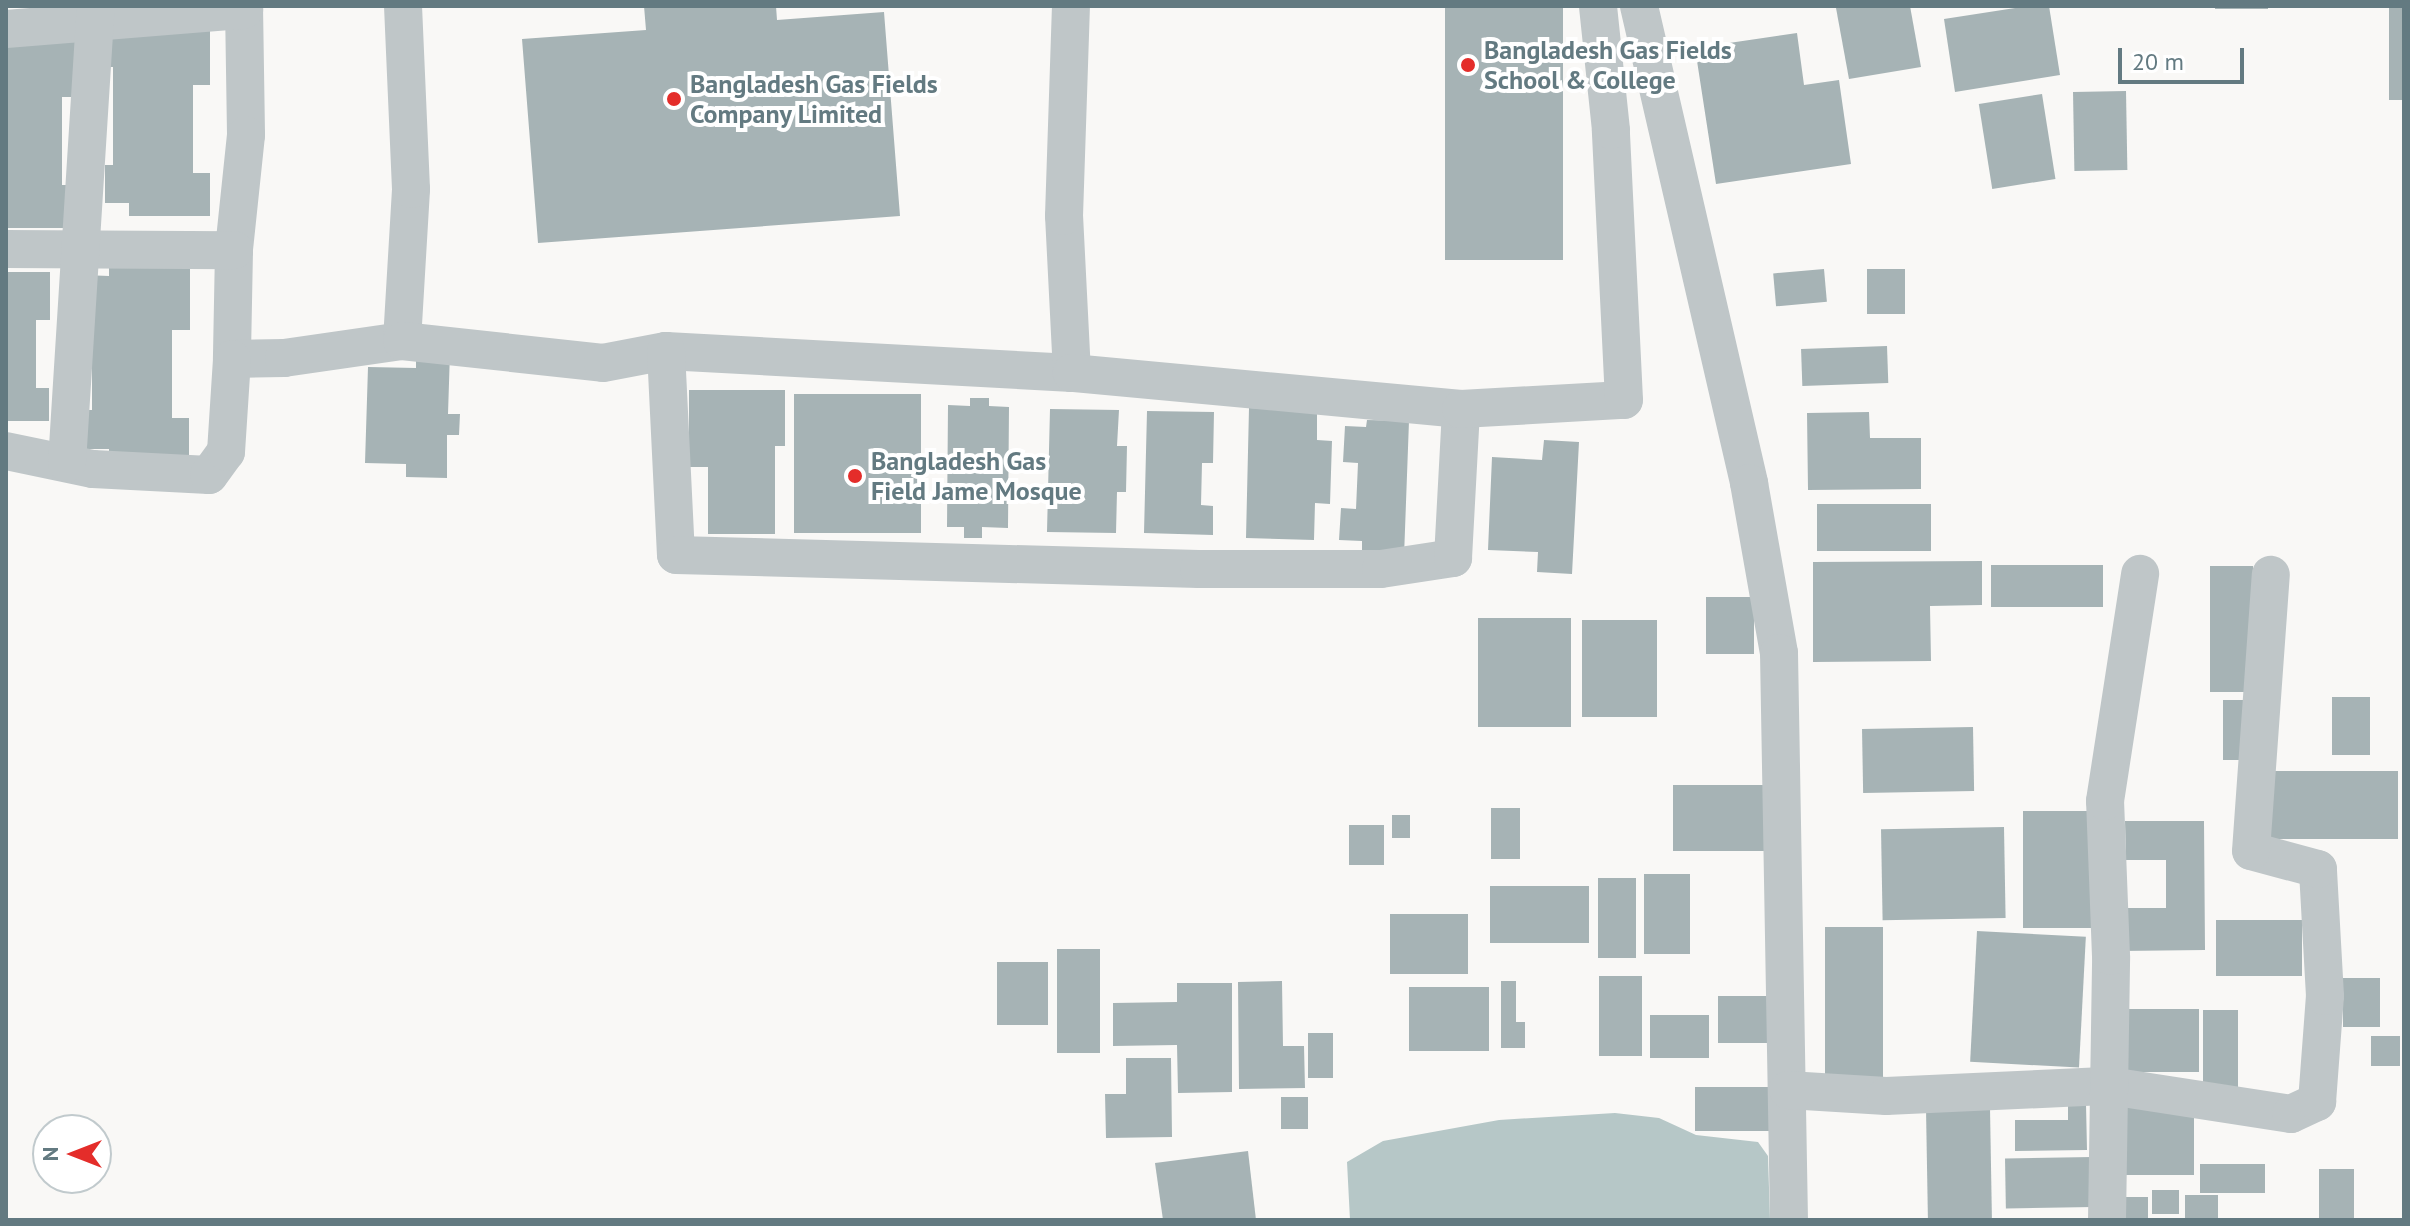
<!DOCTYPE html>
<style>
body{margin:0}
#map{position:relative;width:2410px;height:1226px;overflow:hidden;background:#f9f8f6;font-family:"PT Sans",sans-serif}
div>[style]{position:absolute}
.water>*{inset:0;background:#b6c7c7}
.building>*{inset:0;background:#a6b3b5;transform-origin:0 0}
.street>*{height:38px;margin:-19px;padding:0 19px;transform-origin:19px;border-radius:19px;background:#bfc6c8}
.dots>*{width:22px;height:22px;translate:-50% -50%;box-sizing:border-box;border:4px solid #fff;border-radius:50%}
span{translate:-50% -50%;white-space:nowrap;text-align:center;line-height:1.15;-webkit-text-stroke:8px #fff;paint-order:stroke}
.poi-label{font-size:26px;color:#637a81;font-weight:700}
.left{translate:0 -50%;text-align:left}
.frame{position:absolute;inset:0;border:8px solid #637a81;pointer-events:none}
.north{position:absolute;left:32px;top:1114px;width:80px;height:80px;box-sizing:border-box;background:#fff;border:2px solid #c1cacd;border-radius:50%;rotate:270deg;font-size:22px;font-weight:700;line-height:32px;text-align:center;color:#637a81}
.north::after{content:'';display:block;margin:auto;width:28px;height:36px;background:#e42d2a;clip-path:polygon(50% 0,100% 100%,50% 72%,0 100%)}
.scale{position:absolute;left:2118px;top:48px;width:126px;height:36px;box-sizing:border-box;border:4px solid #637a81;border-top:0;padding-left:10px;font-size:24px;line-height:28px;white-space:nowrap;color:#637a81;-webkit-text-stroke:6px #fff;paint-order:stroke}
</style>
<div id="map">
<div class="water">
<div style="clip-path:polygon(1615px 1113px,1659px 1118px,1696px 1135px,1758px 1142px,1768px 1156px,1770px 1220px,1350px 1220px,1347px 1162px,1383px 1141px,1499px 1120px)"></div>
</div>
<div class="building">
<div style="clip-path:polygon(644px 6px,776px 6px,777px 20px,884px 12px,900px 216px,538px 243px,522px 39px,646px 30px)"></div>
<div style="left:1445px;top:6px;width:118px;height:254px"></div>
<div style="clip-path:polygon(1910px 6px,1921px 67px,1849px 79px,1836px 8px)"></div>
<div style="clip-path:polygon(2028px 6px,2049px 6px,2060px 75px,1955px 92px,1944px 19px)"></div>
<div style="left:2215px;top:6px;width:53px;height:3px"></div>
<div style="left:2389px;top:6px;width:15px;height:94px"></div>
<div style="clip-path:polygon(210px 22px,210px 85px,193px 85px,193px 173px,210px 173px,210px 216px,129px 216px,129px 203px,105px 203px,105px 165px,113px 165px,113px 67px,105px 67px,105px 30px)"></div>
<div style="clip-path:polygon(1797px 33px,1804px 85px,1839px 80px,1851px 164px,1716px 184px,1695px 48px)"></div>
<div style="clip-path:polygon(6px 34px,79px 34px,79px 97px,62px 97px,62px 185px,79px 185px,79px 228px,6px 228px)"></div>
<div style="left:2126px;top:91px;width:79px;height:53px;rotate:89deg"></div>
<div style="left:2042px;top:94px;width:86px;height:64px;rotate:81deg"></div>
<div style="clip-path:polygon(109px 267px,190px 267px,190px 330px,172px 330px,172px 418px,189px 418px,189px 461px,109px 461px,109px 449px,83px 449px,83px 410px,92px 410px,92px 312px,84px 275px,109px 276px)"></div>
<div style="left:1824px;top:269px;width:33px;height:51px;rotate:85deg"></div>
<div style="left:1867px;top:269px;width:38px;height:45px"></div>
<div style="clip-path:polygon(6px 272px,50px 272px,50px 320px,36px 320px,36px 388px,49px 388px,49px 421px,6px 421px)"></div>
<div style="left:1887px;top:346px;width:37px;height:86px;rotate:88deg"></div>
<div style="clip-path:polygon(416px 350px,450px 352px,448px 414px,460px 414px,459px 435px,447px 435px,447px 478px,406px 477px,406px 464px,365px 463px,368px 367px,416px 368px)"></div>
<div style="clip-path:polygon(689px 390px,785px 390px,785px 446px,775px 446px,775px 534px,708px 534px,708px 467px,689px 467px)"></div>
<div style="left:794px;top:394px;width:127px;height:139px"></div>
<div style="clip-path:polygon(970px 398px,989px 398px,989px 406px,1009px 407px,1008px 528px,982px 527px,982px 538px,964px 538px,964px 527px,947px 527px,948px 405px,970px 406px)"></div>
<div style="clip-path:polygon(1249px 408px,1317px 410px,1317px 440px,1332px 441px,1330px 504px,1315px 503px,1314px 540px,1246px 538px)"></div>
<div style="clip-path:polygon(1050px 409px,1119px 410px,1117px 446px,1127px 446px,1126px 492px,1117px 492px,1116px 533px,1047px 532px)"></div>
<div style="clip-path:polygon(1147px 411px,1214px 412px,1213px 463px,1202px 463px,1201px 505px,1213px 506px,1213px 535px,1144px 533px)"></div>
<div style="clip-path:polygon(1869px 412px,1870px 438px,1921px 438px,1921px 489px,1808px 490px,1807px 413px)"></div>
<div style="clip-path:polygon(1367px 420px,1409px 421px,1404px 557px,1362px 556px,1362px 541px,1339px 540px,1341px 508px,1356px 509px,1358px 463px,1343px 462px,1345px 426px,1366px 427px)"></div>
<div style="clip-path:polygon(1544px 440px,1579px 442px,1572px 574px,1537px 572px,1538px 552px,1488px 550px,1492px 457px,1542px 460px)"></div>
<div style="left:1931px;top:504px;width:47px;height:114px;rotate:90deg"></div>
<div style="clip-path:polygon(1982px 561px,1982px 605px,1930px 606px,1931px 661px,1813px 662px,1813px 562px)"></div>
<div style="left:2103px;top:565px;width:42px;height:112px;rotate:90deg"></div>
<div style="left:2210px;top:566px;width:43px;height:126px"></div>
<div style="left:1706px;top:597px;width:48px;height:57px"></div>
<div style="left:1478px;top:618px;width:93px;height:109px"></div>
<div style="left:1582px;top:620px;width:75px;height:97px"></div>
<div style="left:2370px;top:697px;width:58px;height:38px;rotate:90deg"></div>
<div style="left:2223px;top:700px;width:31px;height:60px"></div>
<div style="left:1973px;top:727px;width:64px;height:111px;rotate:89deg"></div>
<div style="left:2398px;top:771px;width:68px;height:137px;rotate:90deg"></div>
<div style="left:1673px;top:785px;width:100px;height:66px"></div>
<div style="left:1491px;top:808px;width:29px;height:51px"></div>
<div style="left:2092px;top:811px;width:117px;height:69px;rotate:90deg"></div>
<div style="left:1392px;top:815px;width:18px;height:23px"></div>
<div style="clip-path:polygon(2125px 821px,2204px 821px,2205px 950px,2120px 951px,2120px 908px,2166px 908px,2166px 860px,2126px 860px)"></div>
<div style="left:1349px;top:825px;width:35px;height:40px"></div>
<div style="left:2004px;top:827px;width:91px;height:123px;rotate:89deg"></div>
<div style="left:1644px;top:874px;width:46px;height:80px"></div>
<div style="left:1598px;top:878px;width:38px;height:80px"></div>
<div style="left:1589px;top:886px;width:57px;height:99px;rotate:90deg"></div>
<div style="left:1390px;top:914px;width:78px;height:60px"></div>
<div style="left:2302px;top:920px;width:56px;height:86px;rotate:90deg"></div>
<div style="left:1825px;top:927px;width:58px;height:154px"></div>
<div style="left:1977px;top:931px;width:109px;height:131px;rotate:3deg"></div>
<div style="left:1100px;top:949px;width:104px;height:43px;rotate:90deg"></div>
<div style="left:997px;top:962px;width:51px;height:63px"></div>
<div style="left:1599px;top:976px;width:43px;height:80px"></div>
<div style="left:2343px;top:978px;width:37px;height:49px"></div>
<div style="clip-path:polygon(1282px 981px,1283px 1046px,1304px 1046px,1305px 1088px,1239px 1089px,1238px 982px)"></div>
<div style="clip-path:polygon(1501px 981px,1516px 981px,1516px 1022px,1525px 1022px,1525px 1048px,1501px 1048px)"></div>
<div style="clip-path:polygon(1177px 983px,1232px 983px,1232px 1092px,1178px 1093px,1177px 1045px,1113px 1046px,1113px 1003px,1177px 1002px)"></div>
<div style="left:1409px;top:987px;width:80px;height:64px"></div>
<div style="left:1718px;top:996px;width:64px;height:47px"></div>
<div style="left:2122px;top:1009px;width:77px;height:63px"></div>
<div style="left:2203px;top:1010px;width:35px;height:77px"></div>
<div style="left:1709px;top:1015px;width:43px;height:59px;rotate:90deg"></div>
<div style="left:1308px;top:1033px;width:25px;height:45px"></div>
<div style="left:2371px;top:1036px;width:29px;height:30px"></div>
<div style="clip-path:polygon(1126px 1058px,1171px 1058px,1172px 1137px,1106px 1138px,1105px 1094px,1126px 1094px)"></div>
<div style="left:1695px;top:1087px;width:79px;height:44px"></div>
<div style="left:1281px;top:1097px;width:27px;height:32px"></div>
<div style="clip-path:polygon(2068px 1104px,2086px 1104px,2087px 1150px,2015px 1151px,2015px 1120px,2068px 1120px)"></div>
<div style="left:2115px;top:1105px;width:79px;height:70px"></div>
<div style="left:1990px;top:1108px;width:110px;height:64px;rotate:89deg"></div>
<div style="clip-path:polygon(1248px 1151px,1256px 1220px,1163px 1220px,1155px 1163px)"></div>
<div style="left:2092px;top:1157px;width:50px;height:87px;rotate:89deg"></div>
<div style="left:2200px;top:1164px;width:65px;height:29px"></div>
<div style="left:2319px;top:1169px;width:35px;height:51px"></div>
<div style="left:2152px;top:1190px;width:27px;height:24px"></div>
<div style="left:2185px;top:1195px;width:33px;height:25px"></div>
<div style="left:2148px;top:1197px;width:23px;height:29px;rotate:90deg"></div>
</div>
<div class="street">
<div style="left:244px;top:6px;width:129px;rotate:89.1deg"></div>
<div style="left:246px;top:135px;width:116px;rotate:96deg"></div>
<div style="left:234px;top:250px;width:109px;rotate:91.1deg"></div>
<div style="left:232px;top:359px;width:52px;rotate:-1.1deg"></div>
<div style="left:284px;top:358px;width:119px;rotate:-8.2deg"></div>
<div style="left:402px;top:341px;width:152px;rotate:-86.6deg"></div>
<div style="left:411px;top:189px;width:183px;rotate:-92.5deg"></div>
<div style="left:1639px;top:6px;width:490px;rotate:77deg"></div>
<div style="left:1749px;top:483px;width:173px;rotate:80deg"></div>
<div style="left:1779px;top:653px;width:567px;rotate:88.99deg"></div>
<div style="left:6px;top:29px;width:239px;rotate:-4.6deg"></div>
<div style="left:6px;top:249px;width:228px;rotate:0.3deg"></div>
<div style="left:402px;top:341px;width:202px;rotate:6.2deg"></div>
<div style="left:603px;top:363px;width:64px;rotate:-10.8deg"></div>
<div style="left:666px;top:351px;width:407px;rotate:3.1deg"></div>
<div style="left:1072px;top:373px;width:157px;rotate:-92.9deg"></div>
<div style="left:1064px;top:216px;width:210px;rotate:-88.1deg"></div>
<div style="left:666px;top:351px;width:204px;rotate:87.2deg"></div>
<div style="left:676px;top:555px;width:523px;rotate:1.53deg"></div>
<div style="left:1199px;top:569px;width:182px"></div>
<div style="left:1381px;top:569px;width:73px;rotate:-8.7deg"></div>
<div style="left:1453px;top:558px;width:149px;rotate:-86.9deg"></div>
<div style="left:1461px;top:409px;width:391px;rotate:-174.7deg"></div>
<div style="left:1461px;top:409px;width:163px;rotate:-3.2deg"></div>
<div style="left:1624px;top:400px;width:270px;rotate:-92.8deg"></div>
<div style="left:1611px;top:130px;width:125px;rotate:-96deg"></div>
<div style="left:6px;top:451px;width:89px;rotate:11.7deg"></div>
<div style="left:93px;top:469px;width:116px;rotate:3deg"></div>
<div style="left:209px;top:475px;width:29px;rotate:-54deg"></div>
<div style="left:226px;top:452px;width:93px;rotate:-86.3deg"></div>
<div style="left:67px;top:463px;width:458px;rotate:-86.4deg"></div>
<div style="left:1788px;top:1090px;width:98px;rotate:3.5deg"></div>
<div style="left:1886px;top:1096px;width:224px;rotate:-2.6deg"></div>
<div style="left:2110px;top:1086px;width:183px;rotate:8.8deg"></div>
<div style="left:2291px;top:1114px;width:29px;rotate:-25deg"></div>
<div style="left:2317px;top:1102px;width:106px;rotate:-85.7deg"></div>
<div style="left:2325px;top:996px;width:127px;rotate:-93.2deg"></div>
<div style="left:2318px;top:869px;width:69px;rotate:-165deg"></div>
<div style="left:2251px;top:851px;width:277px;rotate:-85.9deg"></div>
<div style="left:2107px;top:1220px;width:264px;rotate:-89.1deg"></div>
<div style="left:2111px;top:956px;width:155px;rotate:-92.2deg"></div>
<div style="left:2105px;top:801px;width:230px;rotate:-81.2deg"></div>
</div>
<div class="dots">
<div style="left:1468px;top:65px;background:#e42d2a"></div>
<div style="left:674px;top:99px;background:#e42d2a"></div>
<div style="left:855px;top:476px;background:#e42d2a"></div>
</div>
<div class="poi-label">
<span class="left" style="left:1484px;top:65px">Bangladesh Gas Fields<br>School &amp; College</span>
<span class="left" style="left:690px;top:99px">Bangladesh Gas Fields<br>Company Limited</span>
<span class="left" style="left:871px;top:476px">Bangladesh Gas<br>Field Jame Mosque</span>
</div>
<div class="frame"></div>
<div class="north">N</div>
<div class="scale">20 m</div>
</div>
